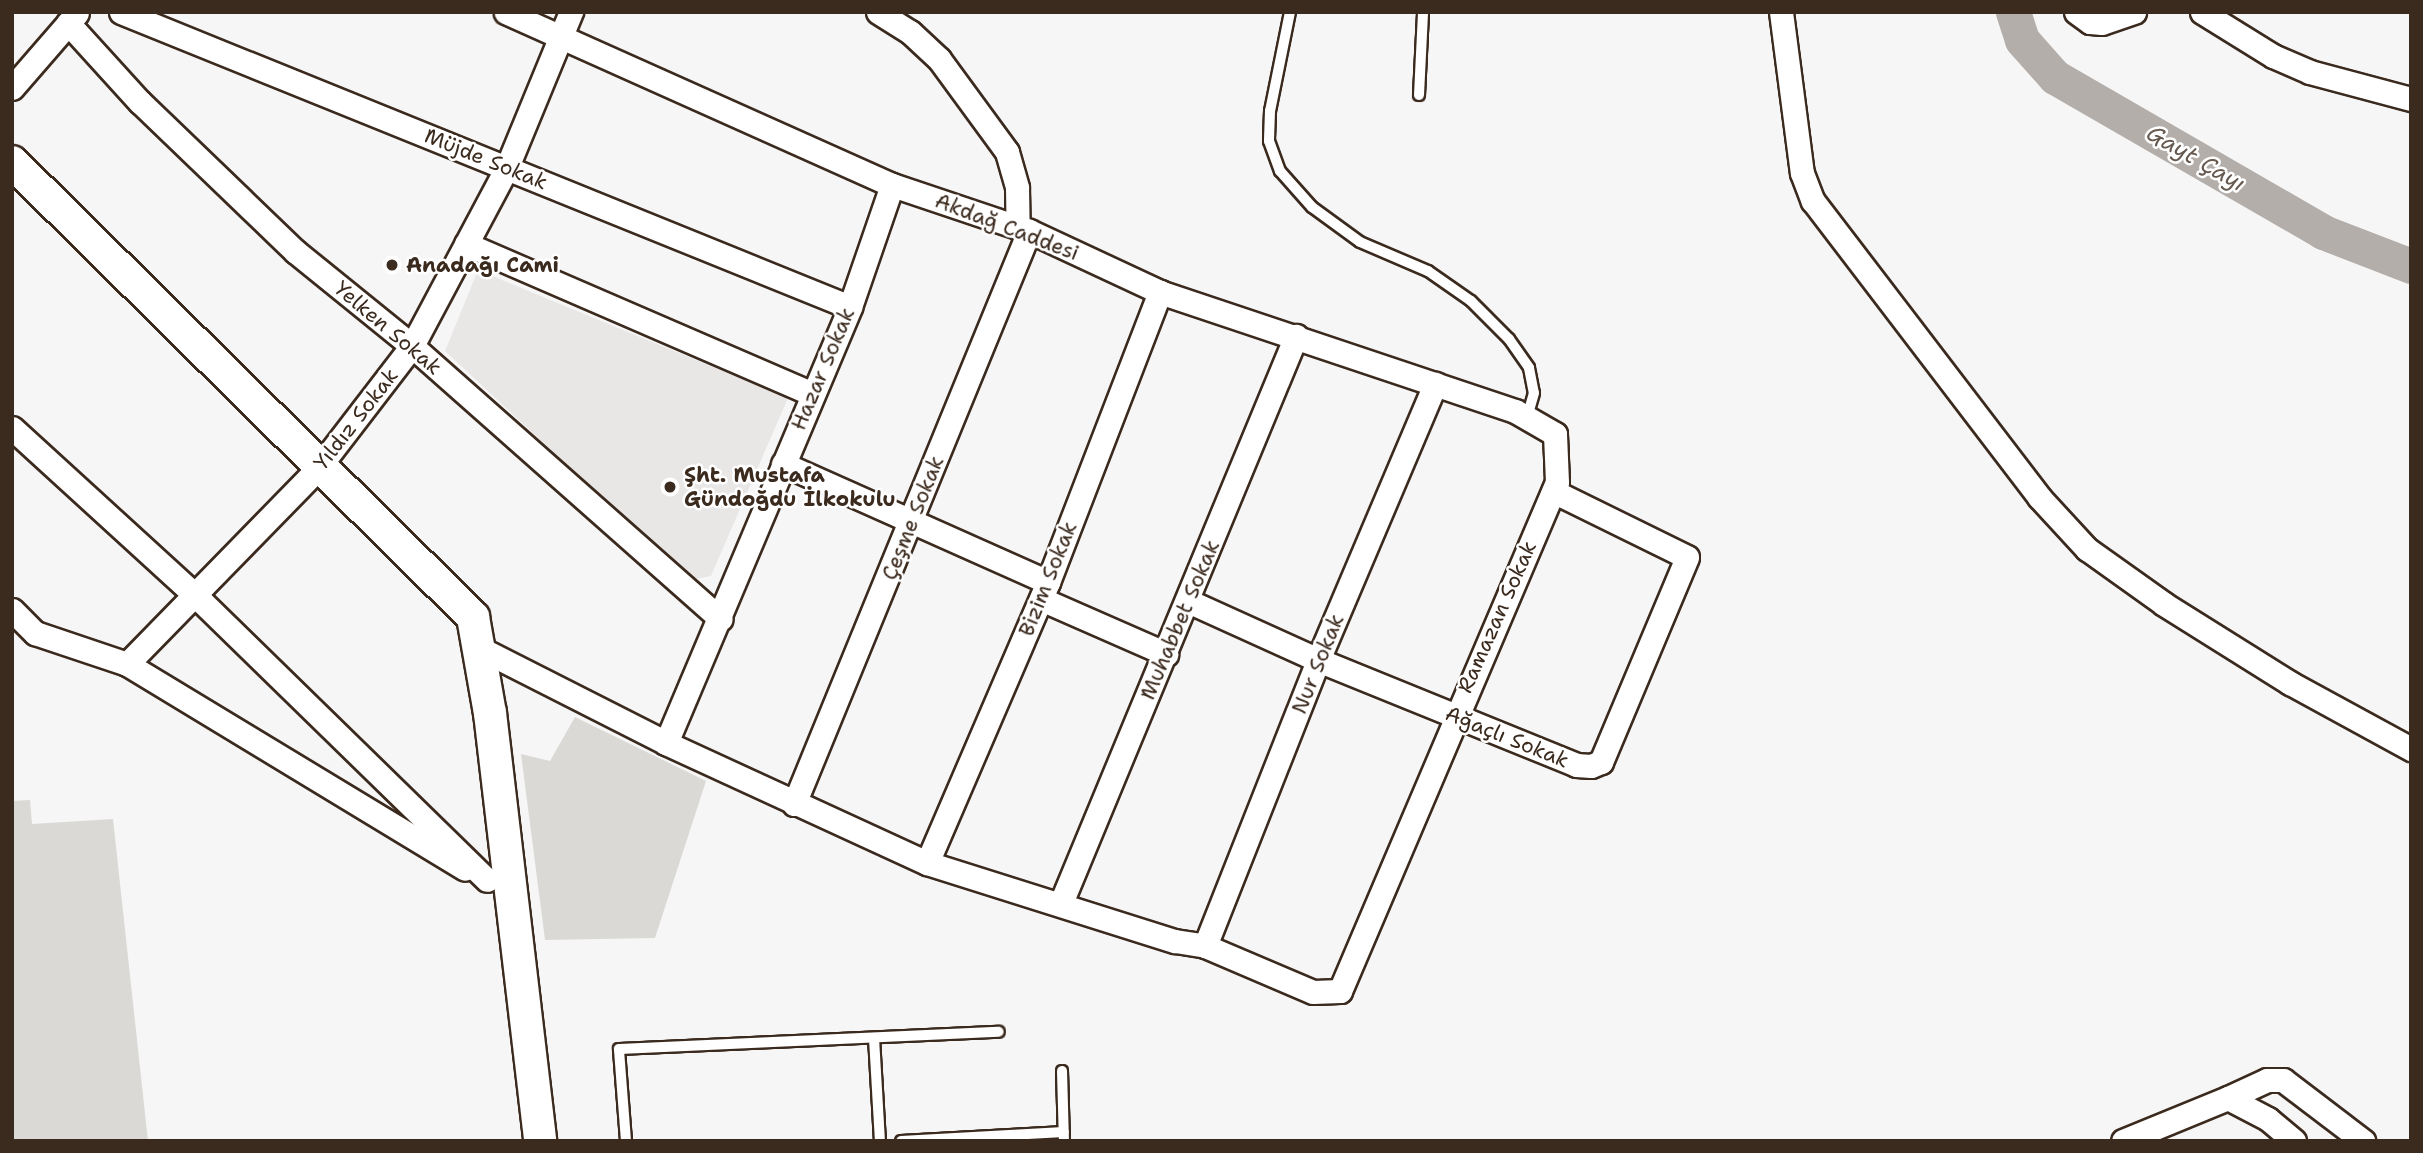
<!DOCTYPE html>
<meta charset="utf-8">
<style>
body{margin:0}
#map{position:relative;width:2423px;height:1153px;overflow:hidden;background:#f7f6f6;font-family:"Shantell Sans",sans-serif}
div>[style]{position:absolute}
.built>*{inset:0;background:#e9e7e6}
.green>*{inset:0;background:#dbd9d6}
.river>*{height:35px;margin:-17.5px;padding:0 17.5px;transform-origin:17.5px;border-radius:17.5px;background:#b4aeaa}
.roads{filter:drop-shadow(2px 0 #3b2a1e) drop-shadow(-2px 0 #3b2a1e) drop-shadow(0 2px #3b2a1e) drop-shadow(0 -2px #3b2a1e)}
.lane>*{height:10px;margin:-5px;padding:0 5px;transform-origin:5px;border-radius:5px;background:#fff}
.street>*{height:23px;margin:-11.5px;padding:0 11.5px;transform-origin:11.5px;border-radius:11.5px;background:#fff}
.secondary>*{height:32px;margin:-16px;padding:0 16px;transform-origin:16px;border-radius:16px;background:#fff}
.dots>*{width:19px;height:19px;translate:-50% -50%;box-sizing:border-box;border:4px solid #fff;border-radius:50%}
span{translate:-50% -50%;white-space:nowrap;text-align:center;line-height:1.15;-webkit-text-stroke:5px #fff;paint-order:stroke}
.street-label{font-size:21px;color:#3b2a1e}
.poi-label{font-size:21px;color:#3b2a1e;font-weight:700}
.left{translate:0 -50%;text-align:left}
.water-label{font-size:23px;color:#65584f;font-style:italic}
.frame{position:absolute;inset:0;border:14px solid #3b2a1e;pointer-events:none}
</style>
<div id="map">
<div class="built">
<div style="clip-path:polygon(478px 270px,788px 398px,711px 576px,690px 580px,445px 351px)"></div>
</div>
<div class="green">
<div style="clip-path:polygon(575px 717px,706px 781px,655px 938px,545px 940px,521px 754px,550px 761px)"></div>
<div style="clip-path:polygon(30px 800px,32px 824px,113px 819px,148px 1141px,12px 1141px,12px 801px)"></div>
</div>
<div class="river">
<div style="left:2013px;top:12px;width:29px;rotate:72deg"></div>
<div style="left:2022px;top:40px;width:50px;rotate:48.3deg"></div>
<div style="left:2055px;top:77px;width:310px;rotate:30deg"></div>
<div style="left:2323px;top:232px;width:94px;rotate:21.1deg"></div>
</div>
<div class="roads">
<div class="lane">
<div style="left:1290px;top:12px;width:101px;rotate:101.4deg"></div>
<div style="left:1270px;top:111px;width:30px;rotate:92deg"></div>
<div style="left:1269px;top:141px;width:32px;rotate:70deg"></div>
<div style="left:1280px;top:171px;width:48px;rotate:48.4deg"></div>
<div style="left:1312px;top:207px;width:59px;rotate:36.1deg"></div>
<div style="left:1360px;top:242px;width:74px;rotate:23.1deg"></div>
<div style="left:1428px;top:271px;width:52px;rotate:34.9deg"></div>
<div style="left:1471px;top:301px;width:54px;rotate:45deg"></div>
<div style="left:1509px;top:339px;width:35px;rotate:55deg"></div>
<div style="left:1529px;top:368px;width:25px;rotate:79deg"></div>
<div style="left:1534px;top:393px;width:26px;rotate:106deg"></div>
<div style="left:1419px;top:95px;width:83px;rotate:-87.2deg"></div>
<div style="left:874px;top:1038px;width:103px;rotate:86.7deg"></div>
<div style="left:1062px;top:1071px;width:70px;rotate:88.4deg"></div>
<div style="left:626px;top:1141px;width:92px;rotate:-94.4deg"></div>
<div style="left:619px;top:1049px;width:380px;rotate:-2.6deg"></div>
<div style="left:901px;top:1141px;width:163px;rotate:-3.2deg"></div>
</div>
<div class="street">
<div style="left:121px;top:12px;width:786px;rotate:22.03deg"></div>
<div style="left:878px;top:12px;width:38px;rotate:32deg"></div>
<div style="left:910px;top:32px;width:40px;rotate:43deg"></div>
<div style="left:939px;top:59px;width:115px;rotate:53.8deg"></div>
<div style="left:1007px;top:152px;width:37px;rotate:74deg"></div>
<div style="left:1017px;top:188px;width:39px;rotate:89deg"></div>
<div style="left:1781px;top:12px;width:162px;rotate:82.6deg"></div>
<div style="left:1802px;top:173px;width:30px;rotate:69deg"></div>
<div style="left:1813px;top:201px;width:372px;rotate:52.6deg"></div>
<div style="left:2039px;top:497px;width:71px;rotate:47.3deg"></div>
<div style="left:2087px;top:549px;width:95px;rotate:35.5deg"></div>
<div style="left:2164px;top:604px;width:149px;rotate:32.1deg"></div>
<div style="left:2290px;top:683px;width:138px;rotate:28.6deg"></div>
<div style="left:2076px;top:12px;width:17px;rotate:36deg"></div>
<div style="left:2090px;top:22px;width:12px;rotate:5deg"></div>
<div style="left:2102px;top:23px;width:34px;rotate:-19deg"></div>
<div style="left:2202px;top:12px;width:84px;rotate:31.8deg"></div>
<div style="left:2273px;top:56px;width:40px;rotate:23.4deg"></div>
<div style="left:2310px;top:72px;width:105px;rotate:15deg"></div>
<div style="left:68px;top:23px;width:107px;rotate:47.7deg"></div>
<div style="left:140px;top:102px;width:216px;rotate:43.9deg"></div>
<div style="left:296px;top:252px;width:149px;rotate:39deg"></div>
<div style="left:412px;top:346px;width:412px;rotate:41.5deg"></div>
<div style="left:12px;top:88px;width:99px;rotate:-49.1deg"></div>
<div style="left:466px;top:244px;width:378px;rotate:23.4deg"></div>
<div style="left:12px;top:428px;width:251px;rotate:42.4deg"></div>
<div style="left:197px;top:597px;width:405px;rotate:44.3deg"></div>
<div style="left:783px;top:464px;width:290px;rotate:24deg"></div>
<div style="left:1041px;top:599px;width:137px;rotate:23.7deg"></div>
<div style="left:1188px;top:601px;width:143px;rotate:24.4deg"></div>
<div style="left:1318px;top:660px;width:279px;rotate:22.1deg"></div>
<div style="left:1576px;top:765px;width:15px;rotate:4deg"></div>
<div style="left:1591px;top:766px;width:11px;rotate:-22deg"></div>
<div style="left:1601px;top:762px;width:222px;rotate:-67.2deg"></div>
<div style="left:1687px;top:557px;width:149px;rotate:-153.8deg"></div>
<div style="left:12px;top:610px;width:33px;rotate:45deg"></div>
<div style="left:35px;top:633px;width:97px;rotate:18.6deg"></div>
<div style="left:127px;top:664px;width:395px;rotate:31.2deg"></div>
<div style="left:481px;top:649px;width:208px;rotate:26.9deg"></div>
<div style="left:666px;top:743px;width:287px;rotate:24.7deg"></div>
<div style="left:927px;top:863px;width:260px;rotate:17.5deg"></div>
<div style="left:1175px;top:941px;width:30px;rotate:9deg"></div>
<div style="left:1205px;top:946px;width:117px;rotate:23.1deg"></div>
<div style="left:1313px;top:992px;width:27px;rotate:-2deg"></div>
<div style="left:1340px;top:991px;width:553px;rotate:-66.91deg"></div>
<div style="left:1557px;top:482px;width:48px;rotate:-92.4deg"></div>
<div style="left:1555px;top:434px;width:46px;rotate:-150.1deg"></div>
<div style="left:1515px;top:411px;width:374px;rotate:-161.5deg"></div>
<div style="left:1160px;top:292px;width:145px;rotate:-155deg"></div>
<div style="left:1029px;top:231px;width:145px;rotate:-161.4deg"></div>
<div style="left:892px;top:185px;width:423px;rotate:-155.9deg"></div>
<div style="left:127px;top:664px;width:275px;rotate:-45.7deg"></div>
<div style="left:319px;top:467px;width:153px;rotate:-52.5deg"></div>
<div style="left:412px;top:346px;width:203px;rotate:-62deg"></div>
<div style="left:507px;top:167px;width:168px;rotate:-67.6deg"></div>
<div style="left:666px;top:743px;width:473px;rotate:-67.1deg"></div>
<div style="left:850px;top:307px;width:129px;rotate:-71deg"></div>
<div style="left:794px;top:804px;width:619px;rotate:-67.7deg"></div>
<div style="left:927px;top:863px;width:306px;rotate:-66.7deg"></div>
<div style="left:1048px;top:582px;width:311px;rotate:-68.9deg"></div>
<div style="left:1061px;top:903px;width:614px;rotate:-67.49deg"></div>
<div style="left:1205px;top:946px;width:308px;rotate:-68.4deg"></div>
<div style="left:1318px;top:660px;width:300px;rotate:-67deg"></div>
<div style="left:2228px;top:1098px;width:43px;rotate:-24.8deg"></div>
<div style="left:2267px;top:1080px;width:16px"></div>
<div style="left:2283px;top:1080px;width:101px;rotate:37.3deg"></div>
<div style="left:2123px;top:1141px;width:113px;rotate:-22.3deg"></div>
<div style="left:2228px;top:1098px;width:45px;rotate:27.7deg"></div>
<div style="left:2268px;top:1119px;width:34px;rotate:40deg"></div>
</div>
<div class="secondary">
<div style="left:12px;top:162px;width:648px;rotate:44.62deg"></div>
<div style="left:473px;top:617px;width:97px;rotate:80deg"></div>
<div style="left:490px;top:713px;width:431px;rotate:83.3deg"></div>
</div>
</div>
<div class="dots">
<div style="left:392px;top:265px;background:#3b2a1e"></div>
<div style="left:670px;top:487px;background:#3b2a1e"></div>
</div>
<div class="street-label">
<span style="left:486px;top:159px;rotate:22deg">Müjde Sokak</span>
<span style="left:1007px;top:227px;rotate:21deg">Akdağ Caddesi</span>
<span style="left:388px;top:328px;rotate:40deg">Yelken Sokak</span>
<span style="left:823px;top:369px;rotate:-67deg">Hazar Sokak</span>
<span style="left:356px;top:419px;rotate:-52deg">Yıldız Sokak</span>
<span style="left:913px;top:518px;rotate:-68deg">Çeşme Sokak</span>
<span style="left:1048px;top:579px;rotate:-68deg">Bizim Sokak</span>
<span style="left:1497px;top:617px;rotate:-66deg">Ramazan Sokak</span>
<span style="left:1180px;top:620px;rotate:-67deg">Muhabbet Sokak</span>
<span style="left:1318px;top:664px;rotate:-68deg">Nur Sokak</span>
<span style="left:1507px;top:737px;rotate:22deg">Ağaçlı Sokak</span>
</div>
<div class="poi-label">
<span class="left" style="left:406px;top:265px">Anadağı Cami</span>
<span class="left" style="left:684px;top:487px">Şht. Mustafa<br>Gündoğdu İlkokulu</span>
</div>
<div class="water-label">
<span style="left:2196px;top:158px;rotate:30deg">Gayt Çayı</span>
</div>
<div class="frame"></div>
</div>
